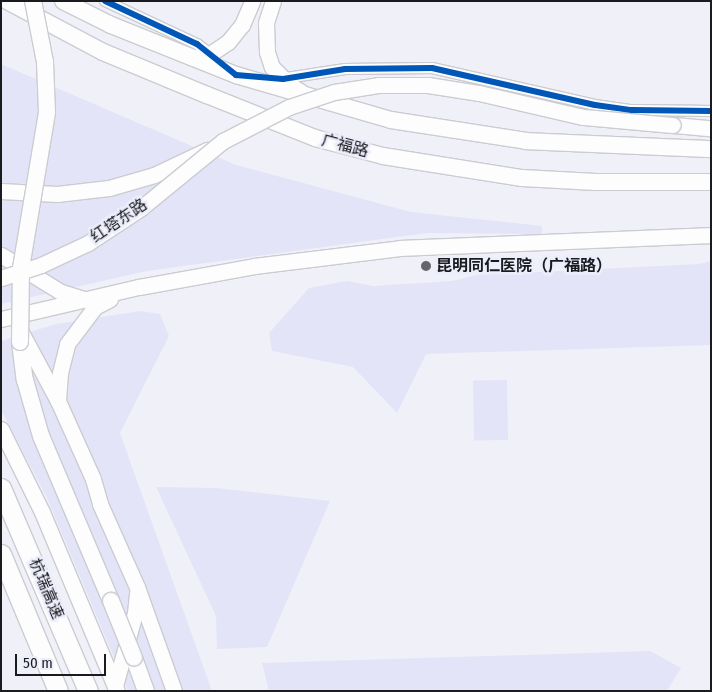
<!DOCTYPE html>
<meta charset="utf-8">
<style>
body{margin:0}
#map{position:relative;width:712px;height:692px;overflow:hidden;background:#f0f1f8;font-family:"Fira Sans Condensed","Noto Sans SC",sans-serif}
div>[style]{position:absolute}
.green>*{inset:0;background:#e3e4f7;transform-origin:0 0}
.roads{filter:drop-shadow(1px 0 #cbccd1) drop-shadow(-1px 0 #cbccd1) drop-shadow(0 1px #cbccd1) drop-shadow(0 -1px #cbccd1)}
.street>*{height:10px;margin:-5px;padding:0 5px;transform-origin:5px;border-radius:5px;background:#fdfdfe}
.secondary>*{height:15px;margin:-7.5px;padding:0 7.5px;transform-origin:7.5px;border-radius:7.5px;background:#fdfdfe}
.primary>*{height:16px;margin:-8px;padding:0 8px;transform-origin:8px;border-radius:8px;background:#fdfdfe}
.highway>*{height:19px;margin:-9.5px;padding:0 9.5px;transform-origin:9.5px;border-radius:9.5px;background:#fdfdfe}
.bridges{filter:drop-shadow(1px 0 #cbccd1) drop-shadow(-1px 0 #cbccd1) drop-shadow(0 1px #cbccd1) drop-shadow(0 -1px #cbccd1)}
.secondary-bridge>*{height:15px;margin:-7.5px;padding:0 7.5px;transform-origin:7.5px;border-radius:7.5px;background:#fdfdfe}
.primary-bridge>*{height:16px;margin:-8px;padding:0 8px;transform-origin:8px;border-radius:8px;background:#fdfdfe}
.cycleway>*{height:6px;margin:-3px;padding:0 3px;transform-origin:3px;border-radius:3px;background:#0057b8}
.dots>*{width:14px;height:14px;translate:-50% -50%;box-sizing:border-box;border:2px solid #edeefb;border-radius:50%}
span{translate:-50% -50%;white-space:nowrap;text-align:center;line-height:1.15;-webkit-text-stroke:5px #edeefb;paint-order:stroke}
.street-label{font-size:16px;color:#1a1b1f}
.poi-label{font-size:16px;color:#1a1b1f;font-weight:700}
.left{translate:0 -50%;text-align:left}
.frame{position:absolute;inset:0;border:2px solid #1a1b1f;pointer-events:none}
.scale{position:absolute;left:15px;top:654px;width:91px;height:22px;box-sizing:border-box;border:2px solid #1a1b1f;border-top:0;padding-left:6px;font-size:15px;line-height:18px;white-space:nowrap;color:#1a1b1f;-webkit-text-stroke:4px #edeefb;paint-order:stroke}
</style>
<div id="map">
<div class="green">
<div style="clip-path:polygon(1px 64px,236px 165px,411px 212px,542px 226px,542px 234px,427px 233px,147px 271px,1px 304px)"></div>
<div style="clip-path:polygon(711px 261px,711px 345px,426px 354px,397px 413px,353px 367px,272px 351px,269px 333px,309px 288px,347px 281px,373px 286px,452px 281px,476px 275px,699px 264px)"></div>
<div style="clip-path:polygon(141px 311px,160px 314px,169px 336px,120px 433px,212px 691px,128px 691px,47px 498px,1px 410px,1px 341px,56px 324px)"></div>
<div style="left:507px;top:380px;width:60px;height:34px;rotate:89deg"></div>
<div style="clip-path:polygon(156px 487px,216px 488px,330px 501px,267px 647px,217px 649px,216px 616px)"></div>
<div style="clip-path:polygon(650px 651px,681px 668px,667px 691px,269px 691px,262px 663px)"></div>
</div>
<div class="roads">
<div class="street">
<div style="left:105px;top:1px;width:102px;rotate:25.1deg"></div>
<div style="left:197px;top:44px;width:20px;rotate:37deg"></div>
<div style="left:280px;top:79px;width:66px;rotate:-8.7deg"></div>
<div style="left:345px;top:69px;width:87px;rotate:-0.7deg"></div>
<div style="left:432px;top:68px;width:167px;rotate:12.8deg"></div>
<div style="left:595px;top:105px;width:37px;rotate:8deg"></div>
<div style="left:632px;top:110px;width:79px;rotate:0.7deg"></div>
</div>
<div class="secondary">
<div style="left:273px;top:1px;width:23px;rotate:108deg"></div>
<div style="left:266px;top:23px;width:29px;rotate:88deg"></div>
<div style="left:267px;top:52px;width:16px;rotate:72deg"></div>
<div style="left:272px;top:67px;width:25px;rotate:45deg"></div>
<div style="left:290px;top:85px;width:13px;rotate:32deg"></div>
<div style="left:192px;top:58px;width:18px;rotate:-13deg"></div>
<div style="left:210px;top:54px;width:22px;rotate:-34deg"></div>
<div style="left:228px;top:42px;width:22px;rotate:-51deg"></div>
<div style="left:242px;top:25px;width:26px;rotate:-67deg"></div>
<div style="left:673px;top:125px;width:38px;rotate:5deg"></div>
<div style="left:1px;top:191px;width:56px;rotate:3.1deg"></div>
<div style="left:57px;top:194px;width:52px;rotate:-6.6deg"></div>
<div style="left:109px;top:188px;width:47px;rotate:-16.1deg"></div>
<div style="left:154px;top:175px;width:59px;rotate:-25.3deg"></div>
<div style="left:1px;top:255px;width:70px;rotate:31.7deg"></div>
<div style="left:61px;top:292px;width:27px;rotate:17deg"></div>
<div style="left:1px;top:319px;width:142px;rotate:-13.1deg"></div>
<div style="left:139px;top:287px;width:117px;rotate:-10.3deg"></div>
<div style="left:254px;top:266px;width:147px;rotate:-7deg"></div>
<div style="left:400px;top:248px;width:311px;rotate:-2.4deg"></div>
<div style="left:21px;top:332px;width:78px;rotate:61.8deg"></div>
<div style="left:58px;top:401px;width:85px;rotate:65.8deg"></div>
<div style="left:93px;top:479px;width:26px;rotate:74deg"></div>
<div style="left:100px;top:504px;width:91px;rotate:66deg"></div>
<div style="left:137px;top:587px;width:110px;rotate:70.4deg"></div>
<div style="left:58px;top:401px;width:28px;rotate:-86deg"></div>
<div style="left:60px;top:373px;width:30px;rotate:-76deg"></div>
<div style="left:67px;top:344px;width:46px;rotate:-52.9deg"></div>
<div style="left:95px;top:307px;width:17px;rotate:-28deg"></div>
<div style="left:1px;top:429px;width:93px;rotate:63.7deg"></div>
<div style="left:42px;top:512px;width:194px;rotate:67.3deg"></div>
<div style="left:115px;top:686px;width:76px;rotate:-74.7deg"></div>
<div style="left:135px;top:613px;width:20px;rotate:-84deg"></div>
</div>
<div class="primary">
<div style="left:7px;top:1px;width:109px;rotate:28deg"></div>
<div style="left:103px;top:52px;width:113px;rotate:22.5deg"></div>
<div style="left:207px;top:95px;width:116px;rotate:21.7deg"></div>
<div style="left:315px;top:138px;width:70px;rotate:14.8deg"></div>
<div style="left:383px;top:156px;width:141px;rotate:9deg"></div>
<div style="left:522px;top:178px;width:74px;rotate:3.1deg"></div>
<div style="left:596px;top:182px;width:115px"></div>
<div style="left:63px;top:1px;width:54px;rotate:26.6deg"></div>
<div style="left:111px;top:25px;width:135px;rotate:21.8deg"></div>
<div style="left:236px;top:75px;width:161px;rotate:16.2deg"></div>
<div style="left:391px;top:120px;width:137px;rotate:8.8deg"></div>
<div style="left:526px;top:141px;width:185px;rotate:2.5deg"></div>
<div style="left:20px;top:342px;width:38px;rotate:83deg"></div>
<div style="left:25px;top:380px;width:58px;rotate:74.1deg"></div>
<div style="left:41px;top:436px;width:179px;rotate:67deg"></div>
<div style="left:134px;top:658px;width:35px;rotate:70deg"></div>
</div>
<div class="highway">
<div style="left:1px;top:488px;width:221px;rotate:66.8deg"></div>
<div style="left:1px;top:554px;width:148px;rotate:67.4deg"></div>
</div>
</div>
<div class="bridges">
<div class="secondary-bridge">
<div style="left:1px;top:278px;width:42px;rotate:-18deg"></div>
<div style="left:41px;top:265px;width:52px;rotate:-25.1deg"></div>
<div style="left:88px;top:243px;width:64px;rotate:-33.4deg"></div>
<div style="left:141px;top:208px;width:106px;rotate:-39.3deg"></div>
<div style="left:223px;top:141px;width:74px;rotate:-27.3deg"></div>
<div style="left:289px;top:107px;width:47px;rotate:-18.4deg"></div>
<div style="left:334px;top:92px;width:46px;rotate:-8.8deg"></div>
<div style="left:379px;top:85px;width:49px"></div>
<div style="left:428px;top:85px;width:52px;rotate:8.9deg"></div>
<div style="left:479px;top:93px;width:107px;rotate:13deg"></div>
<div style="left:583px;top:117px;width:90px;rotate:5.1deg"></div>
</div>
<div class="primary-bridge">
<div style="left:20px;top:342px;width:74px;rotate:-89.2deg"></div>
<div style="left:21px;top:268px;width:158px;rotate:-80.5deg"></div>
<div style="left:47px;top:112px;width:50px;rotate:-92.3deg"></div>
<div style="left:45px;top:62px;width:62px;rotate:-101.1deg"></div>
<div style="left:111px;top:601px;width:61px;rotate:68deg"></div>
</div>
</div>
<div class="cycleway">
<div style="left:105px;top:1px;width:102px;rotate:25.1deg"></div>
<div style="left:197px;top:44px;width:50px;rotate:38.5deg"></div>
<div style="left:236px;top:75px;width:47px;rotate:4.9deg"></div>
<div style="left:283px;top:79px;width:63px;rotate:-9.2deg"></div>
<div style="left:345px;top:69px;width:87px;rotate:-0.7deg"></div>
<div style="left:432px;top:68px;width:167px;rotate:12.8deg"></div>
<div style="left:595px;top:105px;width:37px;rotate:8deg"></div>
<div style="left:632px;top:110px;width:79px;rotate:0.7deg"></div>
</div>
<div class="dots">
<div style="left:426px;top:266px;background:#65666b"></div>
</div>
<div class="street-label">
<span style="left:345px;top:146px;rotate:15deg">广福路</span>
<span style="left:119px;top:221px;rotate:-34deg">红塔东路</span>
<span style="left:46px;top:589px;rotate:67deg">杭瑞高速</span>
</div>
<div class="poi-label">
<span class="left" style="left:436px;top:266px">昆明同仁医院（广福路）</span>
</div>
<div class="frame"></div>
<div class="scale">50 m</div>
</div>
